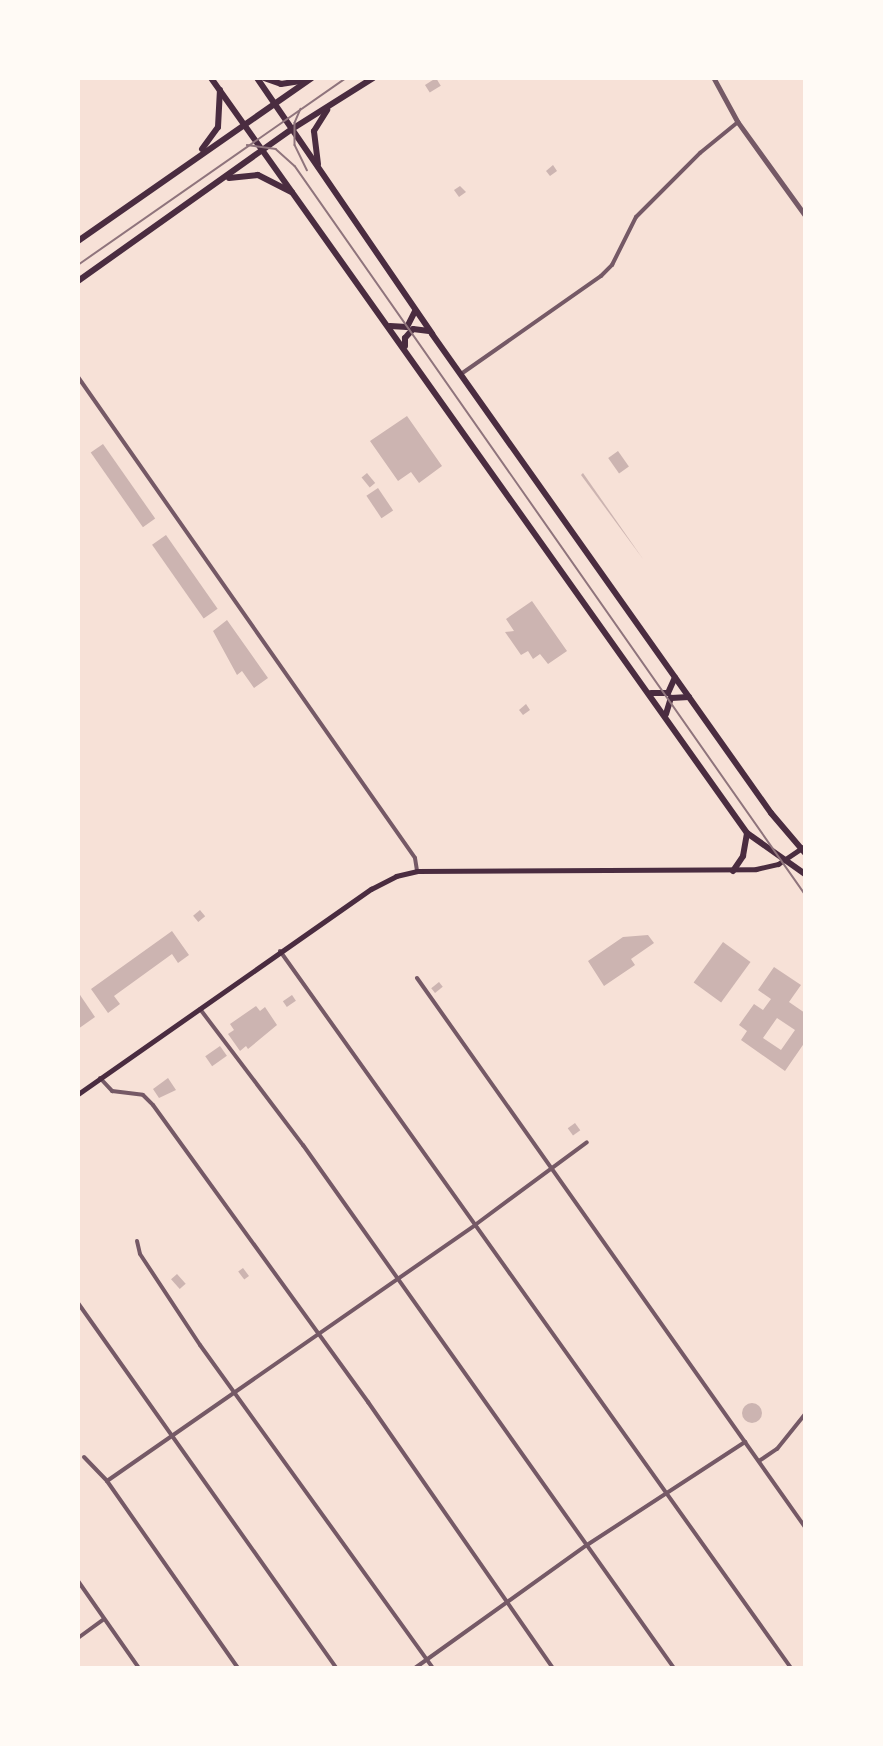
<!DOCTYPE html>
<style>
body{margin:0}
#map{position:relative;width:883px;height:1746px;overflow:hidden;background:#f7e1d7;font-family:"Sofia Sans Condensed",sans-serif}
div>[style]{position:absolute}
.building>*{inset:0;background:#ccb4b1;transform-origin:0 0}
.round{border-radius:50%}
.minor>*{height:4px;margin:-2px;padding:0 2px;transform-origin:2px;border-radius:2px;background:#755966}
.tertiary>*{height:4.5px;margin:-2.25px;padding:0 2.25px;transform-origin:2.25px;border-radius:2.25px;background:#755966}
.secondary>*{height:5px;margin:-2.5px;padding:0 2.5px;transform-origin:2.5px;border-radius:2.5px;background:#4a2c40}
.primary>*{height:6px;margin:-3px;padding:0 3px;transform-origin:3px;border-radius:3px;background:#4a2c40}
.tram>*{height:1.5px;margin:-0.75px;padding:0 0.75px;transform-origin:0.75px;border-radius:0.75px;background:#8f747c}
span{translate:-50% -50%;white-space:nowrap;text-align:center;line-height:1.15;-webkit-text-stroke:6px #fffaf5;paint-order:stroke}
.frame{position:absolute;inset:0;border:80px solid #fffaf5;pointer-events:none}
</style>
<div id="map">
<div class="building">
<div style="left:436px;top:78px;width:9px;height:13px;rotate:58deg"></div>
<div style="clip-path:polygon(553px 165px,557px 171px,550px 176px,546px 171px)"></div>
<div style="clip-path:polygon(460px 186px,466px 192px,459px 197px,454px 190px)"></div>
<div style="clip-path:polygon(407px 416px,442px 466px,419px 483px,411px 472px,398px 481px,370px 441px)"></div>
<div style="left:103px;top:444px;width:91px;height:15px;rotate:55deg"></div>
<div style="left:618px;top:451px;width:19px;height:12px;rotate:55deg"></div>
<div style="left:367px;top:473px;width:13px;height:7px;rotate:51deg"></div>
<div style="clip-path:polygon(583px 473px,643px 559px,581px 475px)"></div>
<div style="left:378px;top:488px;width:27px;height:14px;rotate:56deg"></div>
<div style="left:166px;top:535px;width:90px;height:17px;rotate:55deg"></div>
<div style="clip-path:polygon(532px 601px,567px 651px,548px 664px,540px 654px,533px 659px,528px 651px,521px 655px,505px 632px,514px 631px,506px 619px)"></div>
<div style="clip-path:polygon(227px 620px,268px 678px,254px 688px,242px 671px,237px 675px,213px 631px)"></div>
<div style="clip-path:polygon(526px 704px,530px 710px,523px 715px,519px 710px)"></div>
<div style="left:200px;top:910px;width:8px;height:9px;rotate:50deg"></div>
<div style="clip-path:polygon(172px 931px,189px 955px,178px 963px,172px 954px,114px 996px,120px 1004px,108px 1013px,91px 989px)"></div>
<div style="clip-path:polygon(648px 935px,654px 943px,631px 959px,635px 965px,604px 986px,588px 961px,623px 937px)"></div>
<div style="left:723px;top:942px;width:34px;height:50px;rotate:36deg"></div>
<div style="clip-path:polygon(evenodd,774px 967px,801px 985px,789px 1002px,805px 1013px,805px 1042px,785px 1071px,741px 1040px,747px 1031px,739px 1025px,754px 1004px,763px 1010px,771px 999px,758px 990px,774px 967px,777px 1018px,795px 1030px,781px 1050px,763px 1038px,777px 1018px)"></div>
<div style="left:439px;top:982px;width:6px;height:10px;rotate:51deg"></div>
<div style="clip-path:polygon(78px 992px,95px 1017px,78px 1029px)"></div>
<div style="left:292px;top:995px;width:7px;height:11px;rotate:56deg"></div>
<div style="clip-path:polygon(256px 1006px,260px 1011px,265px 1007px,277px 1025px,248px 1049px,246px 1046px,240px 1051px,228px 1034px,234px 1030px,230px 1024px)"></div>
<div style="left:220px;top:1046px;width:12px;height:18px;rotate:55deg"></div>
<div style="clip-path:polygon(168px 1078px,176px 1090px,159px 1098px,153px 1089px)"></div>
<div style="left:575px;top:1123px;width:9px;height:9px;rotate:54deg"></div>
<div style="left:243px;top:1268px;width:10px;height:6px;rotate:53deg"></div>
<div style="left:177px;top:1274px;width:13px;height:8px;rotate:48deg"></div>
<div class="round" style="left:742px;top:1403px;width:20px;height:20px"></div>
</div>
<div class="minor">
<div style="left:461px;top:374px;width:171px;rotate:-35deg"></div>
<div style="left:601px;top:276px;width:16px;rotate:-45deg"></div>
<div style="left:612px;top:265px;width:54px;rotate:-63.4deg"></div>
<div style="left:636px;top:217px;width:91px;rotate:-45deg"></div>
<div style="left:700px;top:153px;width:49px;rotate:-39.2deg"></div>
<div style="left:78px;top:377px;width:587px;rotate:54.98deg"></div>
<div style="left:415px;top:858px;width:13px;rotate:81deg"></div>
<div style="left:280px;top:951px;width:880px;rotate:54.52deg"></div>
<div style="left:417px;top:978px;width:672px;rotate:54.75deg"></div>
<div style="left:200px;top:1009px;width:171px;rotate:52.9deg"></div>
<div style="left:303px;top:1145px;width:641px;rotate:54.65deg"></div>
<div style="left:100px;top:1078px;width:18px;rotate:47deg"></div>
<div style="left:112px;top:1091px;width:31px;rotate:7deg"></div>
<div style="left:143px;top:1095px;width:14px;rotate:45deg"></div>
<div style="left:153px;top:1105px;width:367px;rotate:54.1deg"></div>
<div style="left:368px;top:1402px;width:324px;rotate:55.2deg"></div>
<div style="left:137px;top:1241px;width:13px;rotate:77deg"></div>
<div style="left:140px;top:1254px;width:109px;rotate:56.6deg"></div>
<div style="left:200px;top:1345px;width:398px;rotate:54.2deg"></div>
<div style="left:78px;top:1303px;width:447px;rotate:54.7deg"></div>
<div style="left:84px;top:1457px;width:33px;rotate:46deg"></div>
<div style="left:107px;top:1481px;width:228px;rotate:55deg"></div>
<div style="left:759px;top:1461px;width:22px;rotate:-34deg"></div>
<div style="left:777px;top:1449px;width:45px;rotate:-51.3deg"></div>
<div style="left:107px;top:1481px;width:448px;rotate:-34.8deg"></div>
<div style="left:475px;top:1225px;width:139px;rotate:-36.5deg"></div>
<div style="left:78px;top:1581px;width:106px;rotate:55deg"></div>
<div style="left:78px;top:1638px;width:32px;rotate:-36deg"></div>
<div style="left:415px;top:1668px;width:211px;rotate:-35.6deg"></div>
<div style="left:587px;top:1545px;width:189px;rotate:-33.1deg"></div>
</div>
<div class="tertiary">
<div style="left:714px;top:78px;width:50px;rotate:61.4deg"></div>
<div style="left:738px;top:122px;width:115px;rotate:54.2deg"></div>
</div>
<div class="secondary">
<div style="left:78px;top:1094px;width:358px;rotate:-35deg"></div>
<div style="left:371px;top:889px;width:28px;rotate:-27deg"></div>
<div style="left:396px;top:876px;width:22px;rotate:-13deg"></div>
<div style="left:417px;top:871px;width:339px;rotate:-0.3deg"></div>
<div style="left:756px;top:869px;width:23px;rotate:-13deg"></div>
<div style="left:778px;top:864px;width:32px;rotate:-34deg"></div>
</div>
<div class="primary">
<div style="left:211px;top:78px;width:926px;rotate:54.63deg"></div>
<div style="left:747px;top:833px;width:71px;rotate:35.3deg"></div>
<div style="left:257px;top:78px;width:310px;rotate:55.6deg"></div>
<div style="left:432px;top:334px;width:587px;rotate:54.71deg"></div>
<div style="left:771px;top:813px;width:52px;rotate:49.6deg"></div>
<div style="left:264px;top:78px;width:18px;rotate:19deg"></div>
<div style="left:281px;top:84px;width:26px;rotate:-9deg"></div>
<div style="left:202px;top:149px;width:27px;rotate:-54deg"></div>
<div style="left:218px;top:127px;width:37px;rotate:-87deg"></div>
<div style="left:318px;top:164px;width:33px;rotate:-97deg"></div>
<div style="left:314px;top:131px;width:25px;rotate:-58deg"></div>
<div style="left:229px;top:178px;width:29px;rotate:-6deg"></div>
<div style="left:258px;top:175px;width:38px;rotate:27deg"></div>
<div style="left:78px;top:241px;width:285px;rotate:-34.9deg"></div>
<div style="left:78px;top:281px;width:262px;rotate:-35.4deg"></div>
<div style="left:292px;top:129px;width:96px;rotate:-32.2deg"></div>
<div style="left:390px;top:326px;width:17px;rotate:3deg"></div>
<div style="left:407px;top:327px;width:18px;rotate:-63deg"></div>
<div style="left:405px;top:346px;width:8px;rotate:-90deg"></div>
<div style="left:405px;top:338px;width:12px;rotate:-48deg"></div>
<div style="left:413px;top:329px;width:16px;rotate:7deg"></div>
<div style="left:651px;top:693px;width:17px"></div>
<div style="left:668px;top:693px;width:17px;rotate:-66deg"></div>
<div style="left:666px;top:714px;width:17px;rotate:-73deg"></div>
<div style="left:671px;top:698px;width:18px;rotate:-3deg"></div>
<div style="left:733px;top:871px;width:18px;rotate:-56deg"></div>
<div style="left:743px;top:856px;width:23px;rotate:-80deg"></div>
</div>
<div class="tram">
<div style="left:301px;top:109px;width:15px;rotate:113deg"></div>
<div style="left:295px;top:123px;width:22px;rotate:90deg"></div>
<div style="left:295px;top:145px;width:28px;rotate:64deg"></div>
<div style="left:247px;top:145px;width:29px;rotate:8deg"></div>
<div style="left:276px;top:149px;width:25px;rotate:42deg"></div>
<div style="left:295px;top:166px;width:889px;rotate:54.99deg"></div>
<div style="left:78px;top:265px;width:327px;rotate:-34.9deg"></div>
</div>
<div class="frame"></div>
</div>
